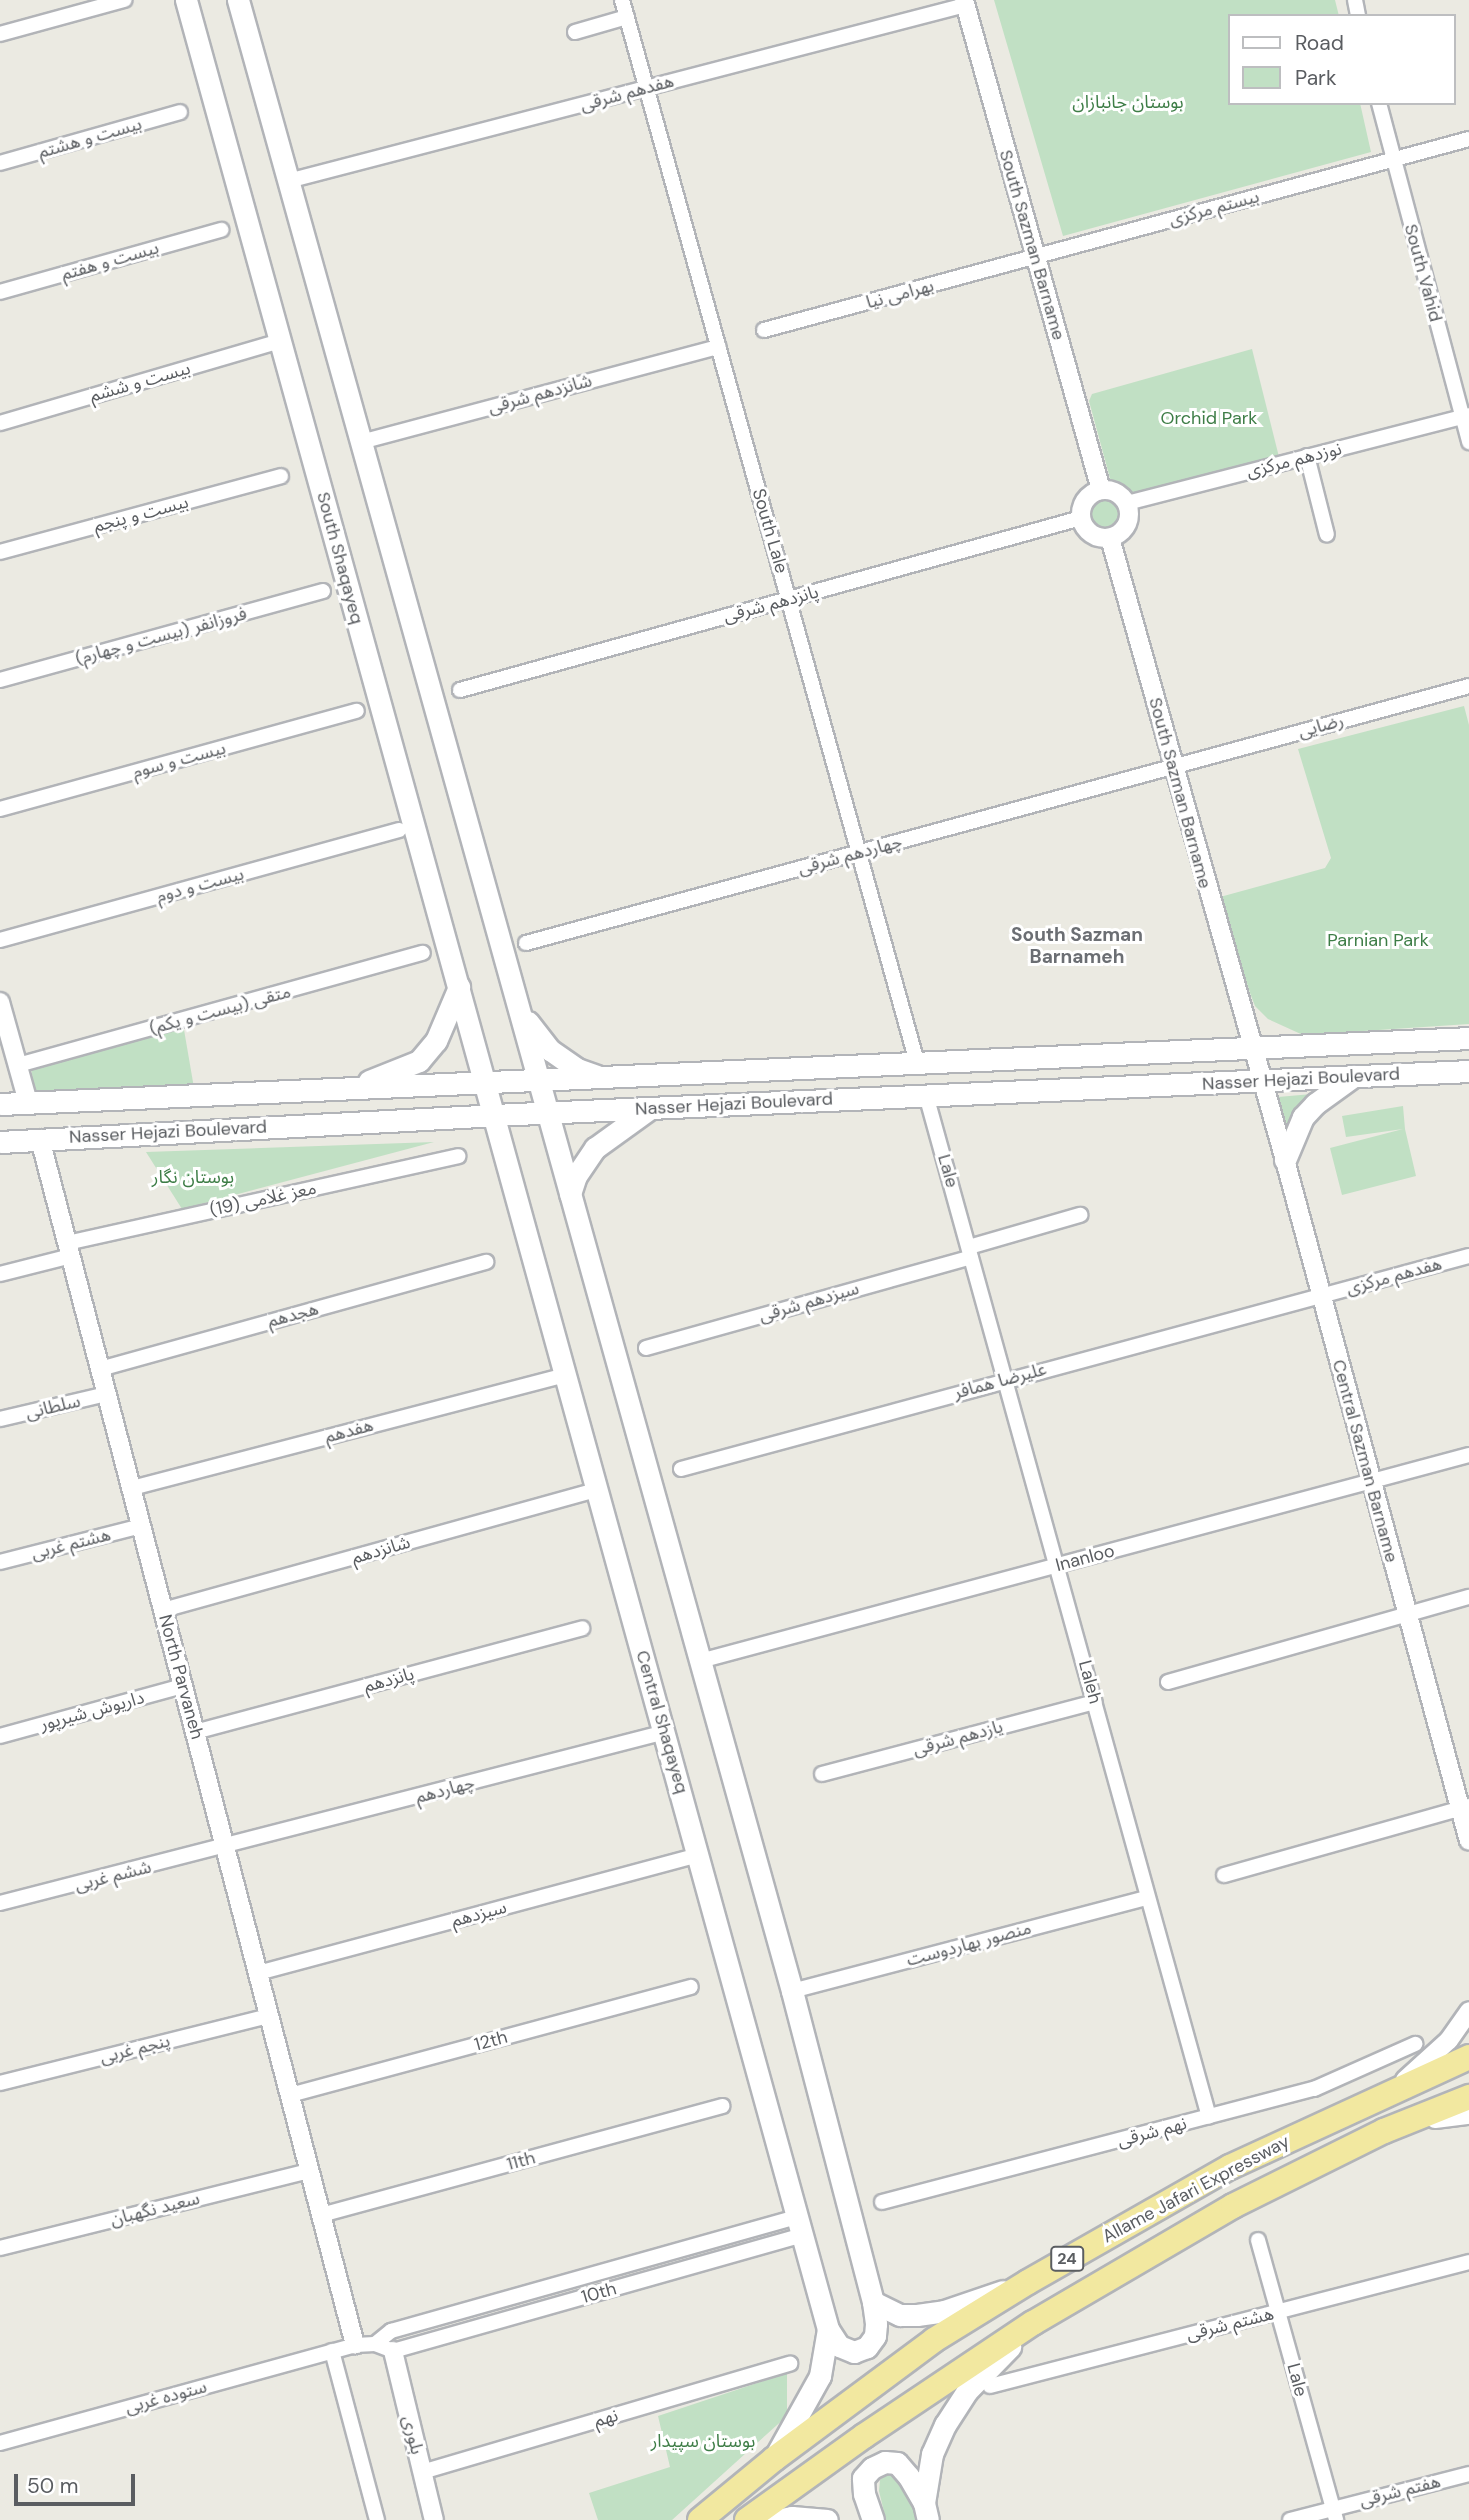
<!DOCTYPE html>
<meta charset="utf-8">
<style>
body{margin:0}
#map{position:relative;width:1469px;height:2520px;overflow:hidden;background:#ebeae2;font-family:"DM Sans","Noto Sans Arabic",sans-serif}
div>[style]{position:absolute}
.green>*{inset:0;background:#c1e0c4}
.round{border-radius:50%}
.roads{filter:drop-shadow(2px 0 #b2b4b8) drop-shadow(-2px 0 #b2b4b8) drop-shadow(0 2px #b2b4b8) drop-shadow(0 -2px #b2b4b8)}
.minor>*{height:14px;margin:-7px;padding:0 7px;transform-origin:7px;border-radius:7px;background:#fff}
.tertiary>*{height:18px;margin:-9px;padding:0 9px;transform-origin:9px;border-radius:9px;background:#fff}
.tertiary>.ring{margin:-9px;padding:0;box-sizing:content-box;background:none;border:18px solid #fff;border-radius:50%}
.secondary>*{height:21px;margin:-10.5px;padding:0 10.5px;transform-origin:10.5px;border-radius:10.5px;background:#fff}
.trunk>*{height:24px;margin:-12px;padding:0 12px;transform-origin:12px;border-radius:12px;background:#f2e8a0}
span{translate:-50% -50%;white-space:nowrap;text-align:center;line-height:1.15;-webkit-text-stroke:6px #fff;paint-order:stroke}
.shield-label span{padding:2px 5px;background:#fff;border:2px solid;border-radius:5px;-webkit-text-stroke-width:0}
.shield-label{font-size:16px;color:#5a5d61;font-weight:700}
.street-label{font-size:18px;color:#5a5d61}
.park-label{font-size:18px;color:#3d7d46}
.neighbourhood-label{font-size:19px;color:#6b6e73;font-weight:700}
.legend{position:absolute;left:1228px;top:14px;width:228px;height:91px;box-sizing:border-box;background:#fff;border:2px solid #bdbec0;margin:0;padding:9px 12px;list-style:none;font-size:21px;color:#5a5d61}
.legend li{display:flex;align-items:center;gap:14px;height:35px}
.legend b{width:35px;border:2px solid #bdbec0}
.scale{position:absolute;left:14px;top:2474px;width:121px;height:32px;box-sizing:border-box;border:4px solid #5a5d61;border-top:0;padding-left:9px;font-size:21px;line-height:24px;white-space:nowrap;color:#5a5d61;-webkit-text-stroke:5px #fff;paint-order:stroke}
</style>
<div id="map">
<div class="green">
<div style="clip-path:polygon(994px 0,1335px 0,1339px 16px,1229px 16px,1229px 103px,1360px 103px,1371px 152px,1063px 236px)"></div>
<div style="clip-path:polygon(1252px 349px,1279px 457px,1131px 496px,1111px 482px,1089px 401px,1092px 394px)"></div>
<div class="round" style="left:1088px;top:498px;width:32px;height:32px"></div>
<div style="clip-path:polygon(1464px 706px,1469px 725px,1469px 1024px,1303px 1035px,1268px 1019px,1255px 1006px,1250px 993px,1220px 897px,1325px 868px,1331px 858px,1298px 749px)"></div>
<div style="clip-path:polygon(183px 1024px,194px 1088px,37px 1100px,30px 1064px)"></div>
<div style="clip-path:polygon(1312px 1094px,1287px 1132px,1278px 1097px)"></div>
<div style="clip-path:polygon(1403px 1106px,1405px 1129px,1416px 1176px,1342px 1195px,1330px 1148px,1403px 1129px,1346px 1137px,1342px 1116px)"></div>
<div style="clip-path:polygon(434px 1142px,182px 1209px,146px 1152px)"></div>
<div style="clip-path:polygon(787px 2373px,787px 2416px,672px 2520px,598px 2520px,589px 2493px,670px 2467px,658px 2416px)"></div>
<div style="clip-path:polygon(888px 2473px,900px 2474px,921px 2520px,886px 2520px,879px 2491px,880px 2480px)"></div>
</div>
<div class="roads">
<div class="minor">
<div style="left:622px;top:0;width:1102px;rotate:74.48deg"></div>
<div style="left:1355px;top:0;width:16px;rotate:79deg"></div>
<div style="left:575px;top:32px;width:54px;rotate:-16.1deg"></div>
<div style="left:0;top:34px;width:129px;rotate:-15.3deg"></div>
<div style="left:1379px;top:103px;width:351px;rotate:75.1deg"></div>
<div style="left:0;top:163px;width:187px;rotate:-15.8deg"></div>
<div style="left:288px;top:181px;width:700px;rotate:-14.57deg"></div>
<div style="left:0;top:292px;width:230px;rotate:-15.7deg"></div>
<div style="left:764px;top:330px;width:730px;rotate:-15.16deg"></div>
<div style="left:0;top:423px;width:292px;rotate:-16.3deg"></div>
<div style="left:361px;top:442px;width:370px;rotate:-14.9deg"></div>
<div style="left:1307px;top:456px;width:81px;rotate:75.8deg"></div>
<div style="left:1127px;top:503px;width:353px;rotate:-14.4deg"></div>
<div style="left:0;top:552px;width:291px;rotate:-15.1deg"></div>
<div style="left:0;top:680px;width:335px;rotate:-15.4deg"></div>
<div style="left:460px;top:690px;width:644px;rotate:-15.48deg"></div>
<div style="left:0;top:809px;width:370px;rotate:-15.4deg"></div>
<div style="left:0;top:940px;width:414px;rotate:-15.4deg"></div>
<div style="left:526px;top:943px;width:977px;rotate:-15.24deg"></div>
<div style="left:18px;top:1065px;width:420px;rotate:-15.5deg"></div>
<div style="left:926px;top:1095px;width:1060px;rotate:74.52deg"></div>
<div style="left:67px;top:1243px;width:401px;rotate:-12.5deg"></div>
<div style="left:969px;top:1247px;width:116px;rotate:-16.1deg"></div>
<div style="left:0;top:1274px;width:73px;rotate:-14.2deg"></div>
<div style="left:646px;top:1348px;width:337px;rotate:-15.6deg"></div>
<div style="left:100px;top:1369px;width:401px;rotate:-15.5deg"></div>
<div style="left:0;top:1419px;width:110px;rotate:-13.2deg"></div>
<div style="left:681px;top:1469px;width:816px;rotate:-15.13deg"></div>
<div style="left:132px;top:1488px;width:448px;rotate:-14.6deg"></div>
<div style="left:0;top:1562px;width:146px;rotate:-14.3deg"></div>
<div style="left:163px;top:1610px;width:452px;rotate:-15.5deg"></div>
<div style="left:700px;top:1661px;width:796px;rotate:-15deg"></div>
<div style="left:1168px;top:1682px;width:313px;rotate:-15.8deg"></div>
<div style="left:195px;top:1732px;width:401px;rotate:-15deg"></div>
<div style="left:0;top:1736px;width:190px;rotate:-15.3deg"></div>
<div style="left:822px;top:1774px;width:282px;rotate:-14.8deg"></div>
<div style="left:1224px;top:1875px;width:255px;rotate:-15.7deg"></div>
<div style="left:0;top:1903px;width:687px;rotate:-14.42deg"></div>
<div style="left:258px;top:1973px;width:457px;rotate:-15deg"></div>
<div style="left:792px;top:1991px;width:367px;rotate:-14.7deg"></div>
<div style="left:0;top:2083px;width:277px;rotate:-14deg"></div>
<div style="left:290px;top:2095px;width:415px;rotate:-15.1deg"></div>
<div style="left:882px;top:2202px;width:447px;rotate:-14.7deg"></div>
<div style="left:1314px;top:2089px;width:111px;rotate:-24deg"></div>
<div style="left:321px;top:2215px;width:416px;rotate:-15.2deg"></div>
<div style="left:1258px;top:2240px;width:291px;rotate:74.4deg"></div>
<div style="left:0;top:2248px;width:318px;rotate:-14deg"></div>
<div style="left:375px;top:2344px;width:21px;rotate:-39deg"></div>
<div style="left:391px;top:2331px;width:425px;rotate:-15.7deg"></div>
<div style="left:332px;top:2351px;width:175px;rotate:75.1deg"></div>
<div style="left:990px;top:2386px;width:495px;rotate:-14.5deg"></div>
<div style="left:0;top:2443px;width:368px;rotate:-15.4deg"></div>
<div style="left:355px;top:2345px;width:20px;rotate:-3deg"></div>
<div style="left:375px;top:2344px;width:19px;rotate:21deg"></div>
<div style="left:393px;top:2351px;width:427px;rotate:-15.8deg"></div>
<div style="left:422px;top:2472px;width:384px;rotate:-16.4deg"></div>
<div style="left:1290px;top:2520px;width:185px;rotate:-14.4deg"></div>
</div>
<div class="tertiary">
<div style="left:964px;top:0;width:509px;rotate:74.38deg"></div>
<div class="ring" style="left:1081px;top:490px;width:30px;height:30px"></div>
<div style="left:1110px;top:538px;width:646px;rotate:74.29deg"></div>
<div style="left:1285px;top:1160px;width:705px;rotate:74.88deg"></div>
<div style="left:0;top:1002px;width:104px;rotate:74.4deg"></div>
<div style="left:40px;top:1139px;width:1246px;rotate:75.36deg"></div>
<div style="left:1405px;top:2080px;width:59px;rotate:-42.3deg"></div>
<div style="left:1449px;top:2040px;width:35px;rotate:-55deg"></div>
<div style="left:1435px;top:2119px;width:34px;rotate:-7deg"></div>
<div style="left:393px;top:2351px;width:174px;rotate:76.4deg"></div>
</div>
<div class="secondary">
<div style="left:186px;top:0;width:2416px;rotate:74.59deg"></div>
<div style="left:828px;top:2329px;width:48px;rotate:99.7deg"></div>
<div style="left:820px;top:2376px;width:93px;rotate:119.1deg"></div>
<div style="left:238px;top:0;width:2067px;rotate:74.45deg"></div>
<div style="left:792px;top:1991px;width:321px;rotate:75.4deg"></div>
<div style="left:873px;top:2302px;width:22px;rotate:82deg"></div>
<div style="left:876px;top:2324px;width:12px;rotate:95deg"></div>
<div style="left:875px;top:2336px;width:14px;rotate:126deg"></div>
<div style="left:867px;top:2347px;width:14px;rotate:159deg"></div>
<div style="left:854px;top:2352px;width:16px;rotate:-158deg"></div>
<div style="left:839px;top:2346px;width:20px;rotate:-123deg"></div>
<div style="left:528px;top:1022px;width:36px;rotate:52deg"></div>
<div style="left:550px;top:1050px;width:33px;rotate:35deg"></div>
<div style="left:577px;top:1069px;width:21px;rotate:19deg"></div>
<div style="left:369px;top:1081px;width:54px;rotate:-21.8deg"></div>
<div style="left:419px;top:1061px;width:26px;rotate:-50deg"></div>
<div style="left:436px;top:1041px;width:59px;rotate:-66.9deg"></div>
<div style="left:0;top:1104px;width:1470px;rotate:-2.57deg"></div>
<div style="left:0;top:1142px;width:495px;rotate:-3.1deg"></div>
<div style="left:494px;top:1115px;width:976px;rotate:-2.58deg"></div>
<div style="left:1285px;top:1160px;width:47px;rotate:-67.3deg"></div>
<div style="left:1303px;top:1117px;width:18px;rotate:-47deg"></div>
<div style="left:1315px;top:1104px;width:44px;rotate:-35.8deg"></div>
<div style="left:570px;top:1194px;width:19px;rotate:-72deg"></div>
<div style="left:576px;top:1176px;width:34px;rotate:-56deg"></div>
<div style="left:595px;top:1148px;width:67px;rotate:-35.8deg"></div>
<div style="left:873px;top:2302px;width:30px;rotate:26deg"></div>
<div style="left:900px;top:2315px;width:17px"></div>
<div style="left:917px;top:2315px;width:27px;rotate:-8deg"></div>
<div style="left:944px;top:2311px;width:62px;rotate:-18.7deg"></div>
<div style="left:924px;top:2503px;width:50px;rotate:-80.7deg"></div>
<div style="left:932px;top:2454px;width:32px;rotate:-66deg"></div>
<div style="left:945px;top:2425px;width:40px;rotate:-57.1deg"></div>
<div style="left:967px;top:2391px;width:62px;rotate:-45.7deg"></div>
<div style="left:776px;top:2520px;width:16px;rotate:-11deg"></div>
<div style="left:792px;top:2517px;width:35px;rotate:5deg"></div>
<div style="left:873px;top:2520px;width:28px;rotate:-109deg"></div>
<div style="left:864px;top:2494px;width:16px;rotate:-94deg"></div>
<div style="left:863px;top:2478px;width:13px;rotate:-48deg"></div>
<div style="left:872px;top:2468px;width:14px;rotate:-25deg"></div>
<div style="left:885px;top:2462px;width:12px;rotate:5deg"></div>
<div style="left:897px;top:2463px;width:18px;rotate:49deg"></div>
<div style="left:909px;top:2477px;width:30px;rotate:60deg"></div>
<div style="left:924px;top:2503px;width:17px;rotate:77deg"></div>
</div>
<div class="trunk">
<div style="left:700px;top:2520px;width:96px;rotate:-39.5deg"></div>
<div style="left:774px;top:2459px;width:199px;rotate:-36.6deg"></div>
<div style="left:934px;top:2340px;width:110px;rotate:-31.7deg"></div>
<div style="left:1028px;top:2282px;width:232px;rotate:-29.7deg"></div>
<div style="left:1230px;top:2167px;width:263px;rotate:-24.7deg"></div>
<div style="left:747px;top:2520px;width:144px;rotate:-35.7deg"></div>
<div style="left:864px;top:2436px;width:203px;rotate:-33.8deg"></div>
<div style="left:1033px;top:2323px;width:232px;rotate:-30.3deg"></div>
<div style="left:1233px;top:2206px;width:169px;rotate:-26.4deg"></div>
<div style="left:1384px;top:2131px;width:92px;rotate:-21.8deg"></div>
</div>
</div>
<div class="shield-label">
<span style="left:1067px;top:2259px">24</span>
</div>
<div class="street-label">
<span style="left:627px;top:93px;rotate:-15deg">هفدهم شرقی</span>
<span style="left:90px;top:138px;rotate:-16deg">بیست و هشتم</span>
<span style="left:1214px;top:208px;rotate:-15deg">بیستم مرکزی</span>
<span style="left:1032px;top:245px;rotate:74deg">South Sazman Barname</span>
<span style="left:110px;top:261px;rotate:-16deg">بیست و هفتم</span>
<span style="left:1423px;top:273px;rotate:75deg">South Vahid</span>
<span style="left:900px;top:294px;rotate:-15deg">بهرامی نیا</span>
<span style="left:140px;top:382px;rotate:-16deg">بیست و ششم</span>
<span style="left:540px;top:394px;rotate:-15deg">شانزدهم شرقی</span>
<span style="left:1294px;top:460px;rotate:-14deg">نوزدهم مرکزی</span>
<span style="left:141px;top:514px;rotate:-15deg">بیست و پنجم</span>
<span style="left:770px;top:531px;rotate:74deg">South Lale</span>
<span style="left:340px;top:558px;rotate:75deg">South Shaqayeq</span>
<span style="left:771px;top:604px;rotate:-15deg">پانزدهم شرقی</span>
<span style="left:161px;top:636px;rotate:-15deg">فروزانفر (بیست و چهارم)</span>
<span style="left:1321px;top:726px;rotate:-15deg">رضایی</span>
<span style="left:179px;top:760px;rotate:-15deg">بیست و سوم</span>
<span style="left:1180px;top:793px;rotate:75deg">South Sazman Barname</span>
<span style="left:850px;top:855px;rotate:-15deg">چهاردهم شرقی</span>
<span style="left:200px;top:885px;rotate:-15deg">بیست و دوم</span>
<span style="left:220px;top:1010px;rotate:-15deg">متقی (بیست و یکم)</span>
<span style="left:1301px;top:1079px;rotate:-3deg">Nasser Hejazi Boulevard</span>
<span style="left:734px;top:1104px;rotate:-3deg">Nasser Hejazi Boulevard</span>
<span style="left:168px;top:1132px;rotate:-3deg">Nasser Hejazi Boulevard</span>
<span style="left:948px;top:1171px;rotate:74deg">Lale</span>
<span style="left:263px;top:1199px;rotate:-12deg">معز غلامی (19)</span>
<span style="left:1394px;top:1276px;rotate:-15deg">هفدهم مرکزی</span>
<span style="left:809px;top:1302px;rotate:-16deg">سیزدهم شرقی</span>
<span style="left:293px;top:1315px;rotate:-15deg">هجدهم</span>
<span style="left:1000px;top:1381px;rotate:-15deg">علیرضا همافر</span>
<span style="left:53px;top:1407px;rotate:-13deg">سلطانی</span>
<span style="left:349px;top:1431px;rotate:-15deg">هفدهم</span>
<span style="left:1365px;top:1461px;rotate:75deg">Central Sazman Barname</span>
<span style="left:71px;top:1544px;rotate:-14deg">هشتم غربی</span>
<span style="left:381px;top:1550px;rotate:-16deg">شانزدهم</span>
<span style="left:1085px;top:1558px;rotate:-15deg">Inanloo</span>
<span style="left:181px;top:1677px;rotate:75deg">North Parvaneh</span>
<span style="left:389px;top:1680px;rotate:-15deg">پانزدهم</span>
<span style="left:1090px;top:1682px;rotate:75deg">Laleh</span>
<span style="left:92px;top:1711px;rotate:-15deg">داریوش شیرپور</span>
<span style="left:662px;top:1722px;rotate:74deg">Central Shaqayeq</span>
<span style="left:958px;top:1738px;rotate:-15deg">یازدهم شرقی</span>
<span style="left:445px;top:1790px;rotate:-15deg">چهاردهم</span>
<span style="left:113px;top:1876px;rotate:-14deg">ششم غربی</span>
<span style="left:479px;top:1914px;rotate:-15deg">سیزدهم</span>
<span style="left:969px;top:1944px;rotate:-15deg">منصور بهاردوست</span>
<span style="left:491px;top:2041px;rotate:-15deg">12th</span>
<span style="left:135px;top:2049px;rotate:-14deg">پنجم غربی</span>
<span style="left:1152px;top:2132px;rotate:-15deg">نهم شرقی</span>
<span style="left:521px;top:2161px;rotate:-15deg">11th</span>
<span style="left:1196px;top:2189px;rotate:-28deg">Allame Jafari Expressway</span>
<span style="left:155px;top:2209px;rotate:-14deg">سعید نگهبان</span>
<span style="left:599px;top:2293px;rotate:-16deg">10th</span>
<span style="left:1230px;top:2324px;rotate:-14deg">هشتم شرقی</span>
<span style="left:1297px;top:2380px;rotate:75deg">Lale</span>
<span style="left:166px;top:2397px;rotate:-15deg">ستوده غربی</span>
<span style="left:606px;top:2418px;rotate:-16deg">نهم</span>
<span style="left:413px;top:2435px;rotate:77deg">بلوری</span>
<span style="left:1400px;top:2491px;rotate:-14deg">هفتم شرقی</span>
</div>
<div class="park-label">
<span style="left:1128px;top:102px">بوستان جانبازان</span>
<span style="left:1209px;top:418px">Orchid Park</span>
<span style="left:1378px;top:940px">Parnian Park</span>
<span style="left:193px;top:1177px">بوستان نگار</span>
<span style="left:703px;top:2441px">بوستان سپیدار</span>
</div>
<div class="neighbourhood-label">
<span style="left:1077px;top:946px">South Sazman<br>Barnameh</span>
</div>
<ul class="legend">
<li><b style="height:9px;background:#fff"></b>Road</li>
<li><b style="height:19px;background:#c1e0c4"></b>Park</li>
</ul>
<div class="scale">50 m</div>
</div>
